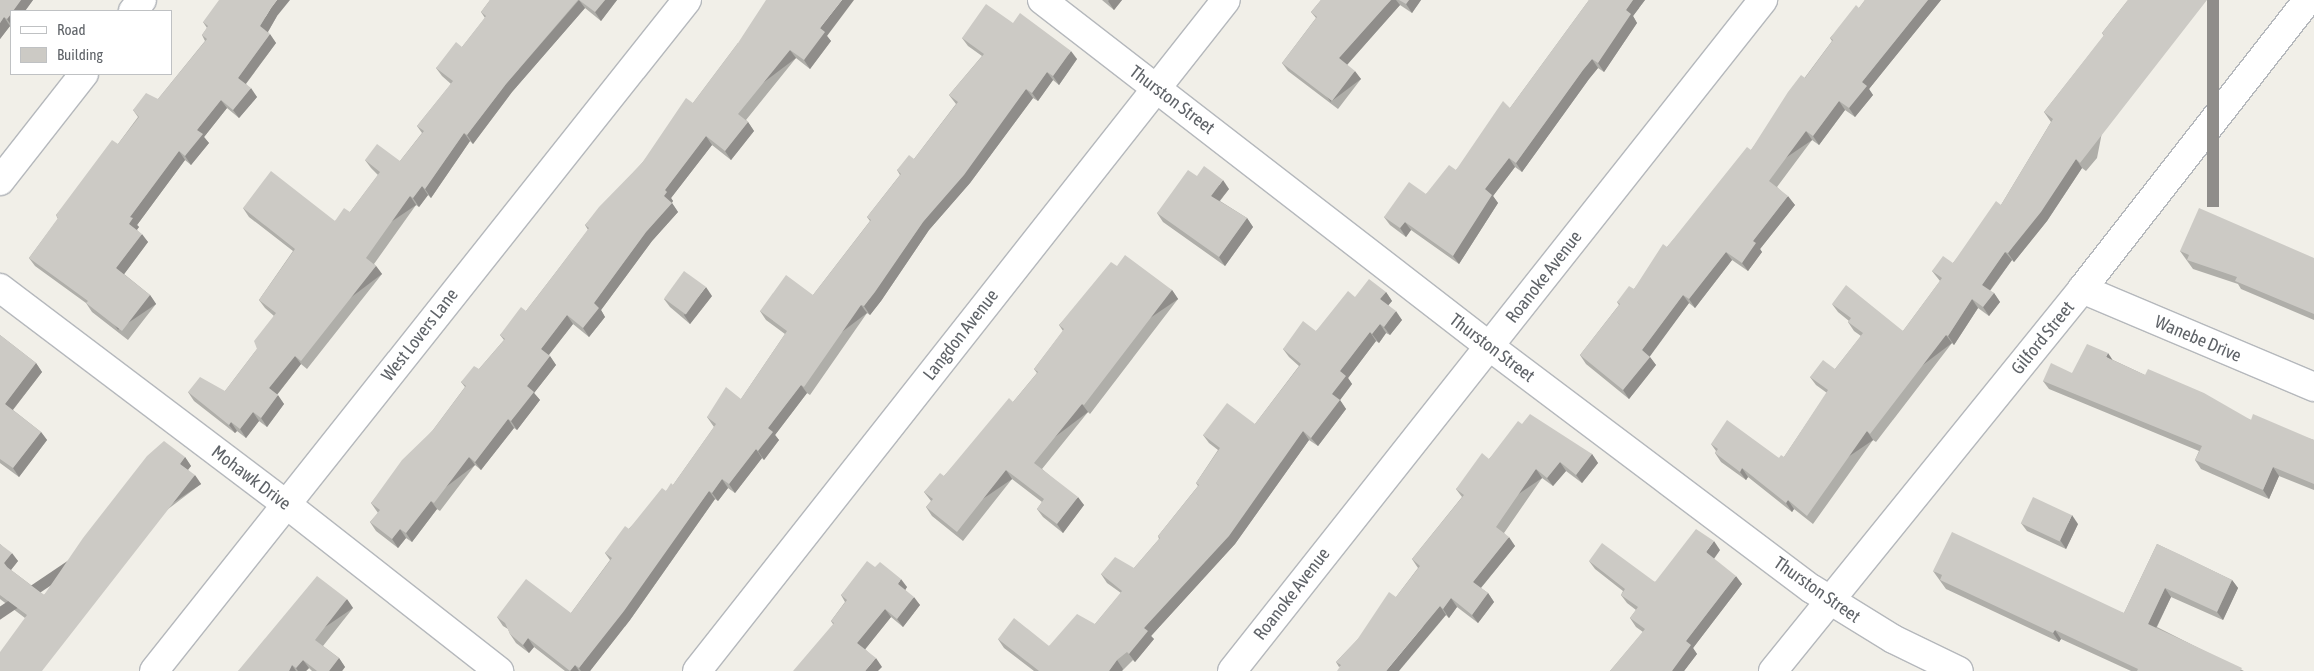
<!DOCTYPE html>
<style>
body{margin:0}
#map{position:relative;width:2314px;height:671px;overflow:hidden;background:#f1efe8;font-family:"Asap Condensed",sans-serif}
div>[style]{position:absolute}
.roads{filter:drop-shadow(1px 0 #b5b8bc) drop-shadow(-1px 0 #b5b8bc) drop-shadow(0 1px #b5b8bc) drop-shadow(0 -1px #b5b8bc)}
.minor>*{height:28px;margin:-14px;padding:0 14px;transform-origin:14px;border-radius:14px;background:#fff}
.tertiary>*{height:28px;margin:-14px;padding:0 14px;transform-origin:14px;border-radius:14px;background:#fff}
.wall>*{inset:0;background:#afaea9}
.shaded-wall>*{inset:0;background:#8f8d8a;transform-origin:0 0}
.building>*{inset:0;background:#cccac5;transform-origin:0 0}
span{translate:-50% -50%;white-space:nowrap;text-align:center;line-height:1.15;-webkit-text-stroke:4px #fff;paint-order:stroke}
.street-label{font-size:18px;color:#5f6368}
.legend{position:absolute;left:10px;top:10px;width:162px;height:65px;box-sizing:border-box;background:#fff;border:1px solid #bfc1c3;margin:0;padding:6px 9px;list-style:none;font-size:15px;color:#5f6368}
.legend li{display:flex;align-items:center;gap:10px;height:25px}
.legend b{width:25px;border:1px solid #bfc1c3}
</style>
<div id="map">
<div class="roads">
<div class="minor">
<div style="left:133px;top:11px;width:14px;rotate:-51deg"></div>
<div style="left:0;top:181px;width:136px;rotate:-51.9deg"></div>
<div style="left:0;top:288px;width:358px;rotate:37.1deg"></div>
<div style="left:286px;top:504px;width:271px;rotate:38.1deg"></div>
<div style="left:2082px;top:289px;width:252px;rotate:22.9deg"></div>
<div style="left:154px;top:671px;width:857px;rotate:-51.54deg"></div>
<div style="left:697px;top:671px;width:854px;rotate:-51.75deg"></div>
<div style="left:1232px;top:671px;width:856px;rotate:-51.64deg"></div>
</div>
<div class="tertiary">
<div style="left:1042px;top:0;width:565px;rotate:37.74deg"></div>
<div style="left:1489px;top:346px;width:404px;rotate:37deg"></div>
<div style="left:1812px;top:589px;width:95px;rotate:31.7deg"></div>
<div style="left:1893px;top:639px;width:73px;rotate:25.9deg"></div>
<div style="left:1773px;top:671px;width:491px;rotate:-51deg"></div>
<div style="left:2082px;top:289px;width:367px;rotate:-52deg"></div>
</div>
</div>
<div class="wall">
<div style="clip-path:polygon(0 0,33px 0,25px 11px,11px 11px,11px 26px,10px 26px,0 39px)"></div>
<div style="clip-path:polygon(490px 0,617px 0,601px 21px,585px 8px,512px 92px,473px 144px,470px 141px,431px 198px,428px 195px,419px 207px,416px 205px,374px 264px,376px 266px,382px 274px,307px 369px,301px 364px,277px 395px,284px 404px,267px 427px,259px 421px,246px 438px,237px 431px,235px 433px,194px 401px,188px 392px,225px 391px,257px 349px,274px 316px,265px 308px,259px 300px,293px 251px,249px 217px,243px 208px,335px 221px,350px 212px,378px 175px,371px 168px,365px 160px,400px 161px,422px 133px,417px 126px,451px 84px,442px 76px,436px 68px,462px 47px,485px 18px,481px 12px)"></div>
<div style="clip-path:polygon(1102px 0,1122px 0,1114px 10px)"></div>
<div style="clip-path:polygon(1321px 0,1421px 0,1412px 13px,1400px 5px,1347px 65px,1361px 79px,1338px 109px,1288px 71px,1282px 63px,1316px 18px,1311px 12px)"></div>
<div style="clip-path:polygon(1589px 0,1645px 0,1633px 16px,1637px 23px,1604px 72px,1598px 68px,1589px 79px,1522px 172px,1515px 167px,1493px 196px,1498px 203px,1459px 264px,1411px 230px,1406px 237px,1390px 225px,1384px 217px,1426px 194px,1456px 170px,1510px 108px)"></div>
<div style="clip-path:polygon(1865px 0,1941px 0,1869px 89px,1873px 95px,1855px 117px,1845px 110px,1819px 145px,1812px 140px,1777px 187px,1795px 205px,1760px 249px,1762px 252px,1748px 271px,1732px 260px,1695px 308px,1689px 303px,1649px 356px,1656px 365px,1629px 399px,1586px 364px,1580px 355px,1619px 305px,1617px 302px,1634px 289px,1667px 247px,1751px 150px,1832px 41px,1830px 38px,1859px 8px)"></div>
<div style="clip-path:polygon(2128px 0,2097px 158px,2086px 171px,2082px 168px,2047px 221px,2014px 262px,2012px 260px,1990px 291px,1994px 293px,2000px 302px,1989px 316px,1978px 308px,1954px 345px,1952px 343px,1876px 442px,1873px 440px,1813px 524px,1794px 509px,1792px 512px,1748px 477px,1746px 480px,1721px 462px,1715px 453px,1716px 451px,1711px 444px,1779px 458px,1784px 457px,1827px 393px,1816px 385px,1810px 377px,1835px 369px,1861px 336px,1854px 331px,1848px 322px,1849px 321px,1838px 312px,1832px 304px,1903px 331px,1940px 281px,1932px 271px,1953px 263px,2001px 205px,2051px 122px,2044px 112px,2104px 36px,2102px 33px)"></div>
<div style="clip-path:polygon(277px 16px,268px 32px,276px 43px,246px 84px,257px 97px,239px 118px,227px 108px,204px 137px,209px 143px,191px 165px,185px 160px,137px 225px,139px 227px,137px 230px,148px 242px,124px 274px,150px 295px,156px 304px,128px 340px,92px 312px,86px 303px,35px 266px,29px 258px,58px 219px,56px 215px,118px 144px,138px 117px,133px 110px,158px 99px,205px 41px,202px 35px,207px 28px,203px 22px)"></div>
<div style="clip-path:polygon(1013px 23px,1077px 59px,1059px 85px,1053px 80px,1038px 101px,1033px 98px,970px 183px,929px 230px,881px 301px,870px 315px,867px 313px,810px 395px,807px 393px,775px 435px,779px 440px,764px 460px,762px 458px,735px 493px,728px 488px,718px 501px,715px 499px,630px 620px,590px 671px,565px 671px,534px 647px,529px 653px,516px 643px,510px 634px,508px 629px,503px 626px,497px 617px,571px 613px,610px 560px,605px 553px,666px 491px,673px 485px,714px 427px,707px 417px,741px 399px,785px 334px,766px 320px,760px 311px,813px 295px,870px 221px,867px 217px,900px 175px,897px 170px,914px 159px,956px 104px,949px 95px,982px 56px,968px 46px,962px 38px)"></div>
<div style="clip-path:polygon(827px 36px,831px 41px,810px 69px,796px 58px,746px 120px,748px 122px,754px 131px,731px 160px,712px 145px,671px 198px,673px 201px,672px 203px,678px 212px,652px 241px,601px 310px,605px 317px,589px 337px,573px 324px,549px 355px,556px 365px,534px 393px,540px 400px,517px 430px,514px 428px,481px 470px,475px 465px,440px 511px,437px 509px,412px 542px,406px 538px,398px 548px,376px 531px,370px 522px,378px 513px,371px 503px,433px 430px,465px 387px,461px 382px,479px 369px,504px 340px,500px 335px,526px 311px,556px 272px,588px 230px,585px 225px,642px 163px,693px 103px,738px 43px)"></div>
<div style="clip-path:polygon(1197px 176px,1229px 189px,1220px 201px,1247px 218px,1253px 227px,1225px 266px,1163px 222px,1157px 213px)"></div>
<div style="clip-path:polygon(2180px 251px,2314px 258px,2314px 320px,2241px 289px,2238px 284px,2193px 269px)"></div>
<div style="clip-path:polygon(1117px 266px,1172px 290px,1178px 299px,1090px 414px,1088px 412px,1042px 469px,1084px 505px,1063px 533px,1043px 517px,1037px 509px,1042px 502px,1012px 479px,963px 541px,932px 516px,926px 507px,931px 501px,924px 492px,944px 476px,1013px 402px,1037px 373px,1034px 369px,1063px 331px,1059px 325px)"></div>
<div style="clip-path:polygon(1386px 292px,1392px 301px,1388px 305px,1402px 320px,1390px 335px,1386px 333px,1379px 343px,1376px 341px,1348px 378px,1352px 384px,1340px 400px,1346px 409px,1318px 446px,1309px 440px,1235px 544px,1151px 636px,1154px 639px,1135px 662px,1133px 660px,1122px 671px,1034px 671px,1004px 648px,998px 639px,1049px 646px,1095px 624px,1121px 593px,1107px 583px,1101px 574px,1134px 568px,1159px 539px,1158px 536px,1198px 486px,1196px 483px,1218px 450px,1209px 443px,1203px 435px,1255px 424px,1299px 366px,1289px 357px,1283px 349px,1316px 331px,1355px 297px)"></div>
<div style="clip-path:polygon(712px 296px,690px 324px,670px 307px,664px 299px)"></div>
<div style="clip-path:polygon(0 335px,36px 363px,42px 372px,13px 410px,41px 432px,47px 440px,19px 477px,0 463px)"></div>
<div style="clip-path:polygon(2113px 360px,2145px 375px,2251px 420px,2314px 440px,2314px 490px,2279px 476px,2269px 499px,2201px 469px,2195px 460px,2199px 451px,2049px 389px,2043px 381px,2072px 373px)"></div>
<div style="clip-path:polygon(1522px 424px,1592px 454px,1598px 463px,1582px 483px,1566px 471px,1553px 486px,1542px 478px,1504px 533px,1515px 546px,1481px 588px,1488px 593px,1494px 602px,1478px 623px,1457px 607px,1449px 618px,1446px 615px,1339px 667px,1336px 662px,1357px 640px,1396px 597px,1418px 568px,1412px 559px,1462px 497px,1456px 489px,1489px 459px)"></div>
<div style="clip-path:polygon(185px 457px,191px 466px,188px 470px,201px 484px,25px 618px,0 599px,0 544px,18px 561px,11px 570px,44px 595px)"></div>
<div style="clip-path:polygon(2021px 523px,2078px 524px,2066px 549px,2027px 531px)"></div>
<div style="clip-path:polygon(2157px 544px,2232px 580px,2238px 588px,2223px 620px,2171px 597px,2157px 627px,2244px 671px,2131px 671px,2061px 639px,2059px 642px,1946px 589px,1933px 571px,2124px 613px)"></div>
<div style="clip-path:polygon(1720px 550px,1714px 559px,1742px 584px,1693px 648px,1697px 654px,1684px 671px,1610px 671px,1643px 632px,1636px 627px,1630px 618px,1636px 610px,1627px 603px,1621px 595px,1623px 591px,1595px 569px,1589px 561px,1655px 582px)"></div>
<div style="clip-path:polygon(875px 567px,907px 587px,905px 590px,920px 605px,903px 627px,891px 617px,865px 649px,882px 667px,833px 624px,831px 621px,845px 602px,841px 595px)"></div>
<div style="clip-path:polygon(353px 608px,323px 646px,339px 658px,345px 667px,342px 671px,312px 671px,309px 668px,306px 671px,238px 671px)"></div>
</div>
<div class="shaded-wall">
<div style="clip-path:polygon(21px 0,33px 0,25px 11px,13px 11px)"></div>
<div style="clip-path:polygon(277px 0,290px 0,277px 16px,266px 35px,260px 26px,271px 8px)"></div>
<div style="clip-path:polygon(579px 0,585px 8px,512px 92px,473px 144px,467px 135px,506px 84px)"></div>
<div style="clip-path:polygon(605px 0,617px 0,601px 21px,595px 12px)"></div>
<div style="clip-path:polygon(842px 0,854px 0,827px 36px,831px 41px,810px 69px,804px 60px,820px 28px)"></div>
<div style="clip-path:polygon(1109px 0,1122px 0,1114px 10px,1108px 1px)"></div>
<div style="clip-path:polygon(1391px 0,1396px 0,1400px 5px,1345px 67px,1339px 58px)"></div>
<div style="clip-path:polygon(1409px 0,1421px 0,1412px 13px,1406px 4px)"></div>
<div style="clip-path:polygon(1633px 0,1645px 0,1633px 16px,1637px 23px,1604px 72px,1598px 63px,1626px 10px)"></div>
<div style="clip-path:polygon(1928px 0,1941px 0,1869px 89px,1873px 95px,1855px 117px,1849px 108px,1862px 82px)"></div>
<div style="left:2207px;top:0;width:12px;height:207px"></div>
<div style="clip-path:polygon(11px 14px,11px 25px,7px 19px)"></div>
<div style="clip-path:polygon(4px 17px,10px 26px,0 39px,0 23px)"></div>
<div style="clip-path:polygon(270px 34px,276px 43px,244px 86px,238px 78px)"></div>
<div style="left:790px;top:50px;width:10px;height:82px;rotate:53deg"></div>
<div style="clip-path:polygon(1071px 51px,1077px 59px,1059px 85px,1053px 76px)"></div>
<div style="clip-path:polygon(1592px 59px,1598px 68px,1589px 79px,1522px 172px,1516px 163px,1583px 70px)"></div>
<div style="left:1355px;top:71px;width:10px;height:38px;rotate:53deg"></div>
<div style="clip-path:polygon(1047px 72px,1053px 80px,1038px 101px,1032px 93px)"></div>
<div style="clip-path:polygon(251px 88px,257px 97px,239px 118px,233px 110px)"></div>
<div style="clip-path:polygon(1026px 89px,1033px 98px,970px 183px,929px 230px,881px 301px,870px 315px,864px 306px,923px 222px)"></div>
<div style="clip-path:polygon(221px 100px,227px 108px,204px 137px,209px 143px,191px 165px,185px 156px,197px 130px)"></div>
<div style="clip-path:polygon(1839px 101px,1845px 110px,1819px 145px,1813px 136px)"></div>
<div style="clip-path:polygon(748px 122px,754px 131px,731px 160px,725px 151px)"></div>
<div style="left:1806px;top:131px;width:11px;height:62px;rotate:56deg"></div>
<div style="clip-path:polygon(464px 133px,470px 141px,431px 198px,425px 189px)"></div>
<div style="clip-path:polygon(706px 136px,712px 145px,671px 198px,673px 201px,670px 205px,664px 196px,665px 190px)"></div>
<div style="clip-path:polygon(179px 151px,185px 160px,137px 225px,139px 227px,135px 232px,129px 224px,130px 217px)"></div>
<div style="clip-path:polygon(1509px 158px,1515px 167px,1493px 196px,1498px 203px,1459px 264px,1453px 256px,1485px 189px)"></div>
<div style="clip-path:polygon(2076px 159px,2082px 168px,2047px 221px,2014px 262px,2008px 253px)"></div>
<div style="clip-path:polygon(1223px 180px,1229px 189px,1217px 204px,1211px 196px)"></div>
<div style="clip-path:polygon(422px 186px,428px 195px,419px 207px,413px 198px)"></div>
<div style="left:410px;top:196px;width:11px;height:76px;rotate:56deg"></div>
<div style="clip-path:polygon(1788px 196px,1795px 205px,1760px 249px,1762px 252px,1748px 271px,1742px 263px,1753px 241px)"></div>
<div style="clip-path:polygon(672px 203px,678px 212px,652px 241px,601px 310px,605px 317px,589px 337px,583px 328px,594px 303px,646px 232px)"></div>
<div style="clip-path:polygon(1247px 218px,1253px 227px,1225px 266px,1219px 257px)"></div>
<div style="clip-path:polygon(1405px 222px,1411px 230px,1406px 237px,1400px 228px)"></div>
<div style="clip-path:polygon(142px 234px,148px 242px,122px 277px,116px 268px)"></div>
<div style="clip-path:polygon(1726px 252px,1732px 260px,1695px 308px,1689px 299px)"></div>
<div style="clip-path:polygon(2005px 252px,2012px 260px,1988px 293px,1982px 285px)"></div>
<div style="left:376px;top:266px;width:10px;height:121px;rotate:53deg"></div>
<div style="clip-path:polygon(706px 287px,712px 296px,690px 324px,684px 315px)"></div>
<div style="left:1172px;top:290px;width:11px;height:145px;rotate:56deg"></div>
<div style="clip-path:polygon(1386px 292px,1392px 301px,1386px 308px,1380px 299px)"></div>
<div style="clip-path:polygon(1994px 293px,2000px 302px,1989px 316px,1983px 307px)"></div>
<div style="left:150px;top:295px;width:11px;height:46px;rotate:56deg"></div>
<div style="clip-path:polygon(1683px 295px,1689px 303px,1648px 359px,1642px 350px)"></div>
<div style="clip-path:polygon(1972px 299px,1978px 308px,1954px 345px,1948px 336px)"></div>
<div style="left:861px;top:305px;width:10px;height:100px;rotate:53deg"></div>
<div style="clip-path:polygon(1396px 311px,1402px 320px,1390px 335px,1384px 327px)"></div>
<div style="clip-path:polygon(567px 315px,573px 324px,547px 357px,541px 349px)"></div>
<div style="clip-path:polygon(1380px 324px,1386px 333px,1379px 343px,1372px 334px)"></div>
<div style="clip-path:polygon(1370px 332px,1376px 341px,1348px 378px,1352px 384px,1340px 400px,1346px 409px,1318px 446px,1311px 438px,1332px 394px,1340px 371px)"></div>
<div style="left:1946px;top:335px;width:10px;height:125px;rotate:53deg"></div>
<div style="clip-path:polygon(2108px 353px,2114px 362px,2106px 357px)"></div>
<div style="clip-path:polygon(295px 356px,301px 364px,275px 397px,269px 388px)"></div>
<div style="clip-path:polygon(550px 356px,556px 365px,534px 393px,540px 400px,517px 430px,511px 421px,527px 386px)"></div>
<div style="clip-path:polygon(1650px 357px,1656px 365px,1629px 399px,1623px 390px)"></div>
<div style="clip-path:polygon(36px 363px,42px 372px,11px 412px,5px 404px)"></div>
<div style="clip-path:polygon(801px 385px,807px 393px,775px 435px,779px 440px,764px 460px,758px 451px,768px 428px)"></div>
<div style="clip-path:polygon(278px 395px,284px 404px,267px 427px,261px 418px)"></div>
<div style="left:1082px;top:404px;width:10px;height:76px;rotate:53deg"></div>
<div style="clip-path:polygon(253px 412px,259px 421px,246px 438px,240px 429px)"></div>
<div style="clip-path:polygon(508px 419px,514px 428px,481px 470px,475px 462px)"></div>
<div style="clip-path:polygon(231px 422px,237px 431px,235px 433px,229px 425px)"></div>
<div style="clip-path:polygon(1303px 431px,1309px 440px,1235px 544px,1151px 636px,1154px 639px,1135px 662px,1129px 654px,1144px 628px)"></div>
<div style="left:1867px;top:431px;width:11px;height:104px;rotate:56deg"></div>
<div style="clip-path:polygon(41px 432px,47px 440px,19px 477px,13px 468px)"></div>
<div style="clip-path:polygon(756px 449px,762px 458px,735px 493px,729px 484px)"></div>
<div style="clip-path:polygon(1592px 454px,1598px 463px,1582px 483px,1576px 475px)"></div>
<div style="clip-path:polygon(185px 457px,191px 466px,186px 472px,180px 464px)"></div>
<div style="left:469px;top:457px;width:10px;height:58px;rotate:53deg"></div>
<div style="clip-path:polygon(1560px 462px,1566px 471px,1553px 486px,1547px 478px)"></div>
<div style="clip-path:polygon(2273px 467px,2279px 476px,2269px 499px,2263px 490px)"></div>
<div style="clip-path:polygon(1742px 468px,1748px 477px,1746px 480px,1740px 472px)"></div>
<div style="left:1536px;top:469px;width:11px;height:70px;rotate:56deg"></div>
<div style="left:1006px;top:470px;width:11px;height:79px;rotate:56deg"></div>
<div style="left:195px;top:475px;width:11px;height:249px;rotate:56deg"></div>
<div style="clip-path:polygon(722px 479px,728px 488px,718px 501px,712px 493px)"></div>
<div style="clip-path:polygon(709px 491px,715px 499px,630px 620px,590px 671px,581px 671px,579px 668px)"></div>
<div style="clip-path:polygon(1078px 497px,1084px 505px,1063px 533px,1057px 524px)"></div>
<div style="clip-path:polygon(1788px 500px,1794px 509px,1792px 512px,1786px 503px)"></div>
<div style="clip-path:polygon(431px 501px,437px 509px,412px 542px,406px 533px)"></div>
<div style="clip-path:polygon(2072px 515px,2078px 524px,2066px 549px,2060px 540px)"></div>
<div style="clip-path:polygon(400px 529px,406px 538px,398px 548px,392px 539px)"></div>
<div style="clip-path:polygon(1509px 537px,1515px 546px,1479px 590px,1473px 582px)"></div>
<div style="clip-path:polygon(1714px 541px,1720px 550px,1712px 561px,1706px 552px)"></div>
<div style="clip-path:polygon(12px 553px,18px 561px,10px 571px,4px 563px)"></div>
<div style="clip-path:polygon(1736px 576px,1742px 584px,1693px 648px,1697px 654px,1684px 671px,1672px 671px,1686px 641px)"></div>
<div style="clip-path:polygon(901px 579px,907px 587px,904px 592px,898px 584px)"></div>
<div style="clip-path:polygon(2232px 580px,2238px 588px,2223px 620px,2217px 612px)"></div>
<div style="clip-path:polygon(2165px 588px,2171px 597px,2154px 632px,2148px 624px)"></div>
<div style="clip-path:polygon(1488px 593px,1494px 602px,1478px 623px,1472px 615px)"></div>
<div style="clip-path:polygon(914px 597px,920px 605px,903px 627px,897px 619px)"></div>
<div style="clip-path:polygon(1451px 598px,1457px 607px,1449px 618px,1443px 609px)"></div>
<div style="left:347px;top:599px;width:11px;height:52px;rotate:56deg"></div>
<div style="clip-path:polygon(1440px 606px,1446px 615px,1399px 671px,1386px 671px)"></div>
<div style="clip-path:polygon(885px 609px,891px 617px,863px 652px,857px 643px)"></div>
<div style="clip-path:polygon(2055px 630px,2061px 639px,2059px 642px,2053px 633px)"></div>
<div style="clip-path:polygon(528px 638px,534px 647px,529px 653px,523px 645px)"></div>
<div style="clip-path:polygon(339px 658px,345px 667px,342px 671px,329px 671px)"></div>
<div style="clip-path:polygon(876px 658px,882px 667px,878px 671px,865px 671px)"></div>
<div style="clip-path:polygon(303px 660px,309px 668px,306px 671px,298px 671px,296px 668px)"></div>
<div style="clip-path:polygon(1117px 660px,1123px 669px,1122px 671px,1109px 671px)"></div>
<div style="clip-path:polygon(292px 665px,296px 671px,289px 671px)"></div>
<div style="clip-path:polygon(575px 665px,579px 671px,570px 671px)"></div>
</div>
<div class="building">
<div style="clip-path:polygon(0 0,21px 0,13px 11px,11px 11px,11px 14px,7px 19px,4px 17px,0 23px)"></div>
<div style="clip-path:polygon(219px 0,277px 0,271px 8px,260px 26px,270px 34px,238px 78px,251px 88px,233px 110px,221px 100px,197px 130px,203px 134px,185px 156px,179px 151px,130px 217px,133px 218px,129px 224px,142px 234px,116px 268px,150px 295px,122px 331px,86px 303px,88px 301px,29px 258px,58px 218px,56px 215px,112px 140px,118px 144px,139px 117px,133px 110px,146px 93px,158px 99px,207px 39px,202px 35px,208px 26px,203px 22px)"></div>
<div style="clip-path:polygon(490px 0,578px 0,506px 84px,467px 135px,464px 133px,425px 189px,422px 186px,413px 198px,410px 196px,366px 258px,376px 266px,301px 361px,295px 356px,269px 388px,278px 395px,261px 418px,253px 412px,240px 429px,231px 422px,229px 425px,188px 392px,200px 377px,225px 391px,257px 349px,254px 341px,276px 313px,259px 300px,295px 249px,243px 208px,271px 171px,335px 221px,344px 208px,350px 212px,380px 172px,365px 160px,377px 144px,400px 161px,424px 131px,417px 126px,453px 81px,436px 68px,456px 42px,462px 47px,486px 16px,481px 12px)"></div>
<div style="clip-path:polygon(579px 0,605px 0,595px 12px)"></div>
<div style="clip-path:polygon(766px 0,842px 0,820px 28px,825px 32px,804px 60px,790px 50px,738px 114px,748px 122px,725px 151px,706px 136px,665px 190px,667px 192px,664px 196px,672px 203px,646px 232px,594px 303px,599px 308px,583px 328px,567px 315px,541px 349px,550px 356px,527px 386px,534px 392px,511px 421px,508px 419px,475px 462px,469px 457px,434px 503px,431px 501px,406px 533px,400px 529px,392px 539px,370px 522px,380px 510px,371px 503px,402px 460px,433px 430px,466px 386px,461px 382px,474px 366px,479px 369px,505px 339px,500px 335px,521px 307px,526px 311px,556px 272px,589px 228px,585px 225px,599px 207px,642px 163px,686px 98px,693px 103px,738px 43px)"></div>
<div style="clip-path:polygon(1321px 0,1391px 0,1339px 58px,1355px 71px,1332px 101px,1282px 63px,1317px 17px,1311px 12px)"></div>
<div style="clip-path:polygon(1399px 0,1409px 0,1406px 4px)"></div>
<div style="clip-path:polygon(1589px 0,1633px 0,1626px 10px,1631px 14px,1598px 63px,1592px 59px,1583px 70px,1516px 163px,1509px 158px,1485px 189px,1492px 195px,1453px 256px,1405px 222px,1400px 228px,1384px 217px,1409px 182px,1426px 194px,1449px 165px,1456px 170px,1503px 101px,1510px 108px)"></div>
<div style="clip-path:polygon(1865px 0,1928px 0,1862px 82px,1867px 86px,1849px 108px,1839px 101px,1813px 136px,1806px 131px,1769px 181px,1788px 196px,1753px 241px,1756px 243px,1742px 263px,1726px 252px,1689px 299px,1683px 295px,1642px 350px,1650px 357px,1623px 390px,1580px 355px,1620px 304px,1617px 302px,1629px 286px,1634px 289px,1663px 244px,1667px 247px,1747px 147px,1751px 150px,1788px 92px,1801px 75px,1805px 78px,1833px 40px,1830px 38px,1856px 5px,1859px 8px)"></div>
<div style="clip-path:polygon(2128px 0,2207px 0,2080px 163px,2076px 159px,2041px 212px,2008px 253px,2005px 252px,1982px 285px,1994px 293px,1983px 307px,1972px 299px,1948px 336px,1946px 335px,1870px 434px,1867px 431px,1807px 516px,1788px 500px,1786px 503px,1742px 468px,1740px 472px,1715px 453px,1718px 449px,1711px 444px,1727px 420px,1779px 458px,1781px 455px,1784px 457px,1828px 390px,1810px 377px,1823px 360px,1835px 369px,1863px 333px,1848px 322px,1851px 318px,1832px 304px,1846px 285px,1903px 331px,1942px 278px,1932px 271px,1943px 256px,1953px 263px,1996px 201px,2001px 205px,2053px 119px,2044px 112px,2104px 35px,2102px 33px)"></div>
<div style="clip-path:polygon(986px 4px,1013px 23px,1020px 13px,1071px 51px,1053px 76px,1047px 72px,1032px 93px,1026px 89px,964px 175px,923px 222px,875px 292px,864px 306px,861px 305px,804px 387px,801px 385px,768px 428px,773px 432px,758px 451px,756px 449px,729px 484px,722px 479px,712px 493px,709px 491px,624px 611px,579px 668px,575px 665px,570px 671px,528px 638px,523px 645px,510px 634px,505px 623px,497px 617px,526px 579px,571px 613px,612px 558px,605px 553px,625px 526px,629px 529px,662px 488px,666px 491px,671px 483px,673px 485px,716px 424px,707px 417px,726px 387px,741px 399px,787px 331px,760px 311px,786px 275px,813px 295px,871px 220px,867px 217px,901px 174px,897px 170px,909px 155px,914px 159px,958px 102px,949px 95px,984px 54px,962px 38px)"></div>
<div style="clip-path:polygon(1204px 166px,1223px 180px,1211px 196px,1247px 218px,1219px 257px,1157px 213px,1188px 170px,1197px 176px)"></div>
<div style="clip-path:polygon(2199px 208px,2314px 258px,2314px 314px,2235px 281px,2237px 277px,2187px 260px,2189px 255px,2180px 251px)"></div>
<div style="clip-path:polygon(1125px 255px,1172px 290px,1084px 405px,1082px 404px,1034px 463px,1078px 497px,1057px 524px,1037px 509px,1044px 499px,1006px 470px,957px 532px,926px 507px,933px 499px,924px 492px,940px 473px,944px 476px,1009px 398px,1013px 402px,1038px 372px,1034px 369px,1064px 329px,1059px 325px,1111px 262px,1117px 266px)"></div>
<div style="left:684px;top:271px;width:27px;height:34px;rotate:36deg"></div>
<div style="clip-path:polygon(1369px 279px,1386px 292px,1380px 299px,1396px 311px,1384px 327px,1380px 324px,1372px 334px,1370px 332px,1340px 371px,1346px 376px,1332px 394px,1340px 400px,1311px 438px,1303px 431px,1229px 536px,1144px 628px,1148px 631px,1129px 654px,1127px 652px,1117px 660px,1109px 671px,1039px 671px,998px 639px,1014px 618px,1049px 646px,1077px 614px,1095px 624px,1122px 591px,1101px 574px,1115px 557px,1134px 568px,1160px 538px,1158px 536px,1199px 485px,1196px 483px,1220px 448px,1203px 435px,1227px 403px,1255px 424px,1301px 364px,1283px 349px,1303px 321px,1316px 331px,1348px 291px,1355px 297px)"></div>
<div style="clip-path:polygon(0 335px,36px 363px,5px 404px,41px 432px,13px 468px,0 459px)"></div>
<div style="clip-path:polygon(2087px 344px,2108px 353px,2106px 357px,2145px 375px,2148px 369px,2204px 393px,2251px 420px,2253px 414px,2314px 440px,2314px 484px,2273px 467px,2263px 490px,2195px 460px,2202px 446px,2043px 381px,2051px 363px,2072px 373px)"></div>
<div style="clip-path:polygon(1530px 414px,1592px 454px,1576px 475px,1560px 462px,1547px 478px,1536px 469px,1496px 527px,1509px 537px,1473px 582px,1488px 593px,1472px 615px,1451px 598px,1443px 609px,1440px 606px,1386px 671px,1337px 671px,1341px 665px,1336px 662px,1357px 640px,1389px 592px,1396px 597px,1420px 566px,1412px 559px,1464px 495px,1456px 489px,1482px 453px,1489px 459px,1518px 421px,1522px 424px)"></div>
<div style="clip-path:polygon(164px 441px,185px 457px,180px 464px,195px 475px,42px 671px,0 671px,0 652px,27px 615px,0 595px,0 544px,12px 553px,4px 563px,7px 567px,44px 595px,83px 538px,147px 456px)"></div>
<div style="left:2033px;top:497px;width:43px;height:29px;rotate:25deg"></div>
<div style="clip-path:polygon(1696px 529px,1714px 541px,1706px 552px,1736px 576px,1686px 641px,1691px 645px,1672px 671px,1610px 671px,1645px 629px,1630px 618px,1638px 607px,1621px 595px,1625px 589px,1589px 561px,1602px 543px,1655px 582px)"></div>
<div style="clip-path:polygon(1952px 532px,2124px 613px,2157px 544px,2181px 555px,2232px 580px,2217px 612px,2165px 588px,2148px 624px,2242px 668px,2240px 671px,2137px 671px,2138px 669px,2055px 630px,2053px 633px,1940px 580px,1942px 575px,1933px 571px)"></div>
<div style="clip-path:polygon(867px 561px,875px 567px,880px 562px,901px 579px,898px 584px,914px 597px,897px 619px,885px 609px,857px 643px,876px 658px,865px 671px,793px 671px,834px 623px,831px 621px,847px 600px,841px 595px)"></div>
<div style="clip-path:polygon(317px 576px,347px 599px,315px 640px,339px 658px,329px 671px,317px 671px,303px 660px,296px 668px,292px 665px,289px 671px,238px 671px)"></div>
</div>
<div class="street-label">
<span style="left:1172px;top:100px;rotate:37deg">Thurston Street</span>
<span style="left:1544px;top:277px;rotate:-52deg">Roanoke Avenue</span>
<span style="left:420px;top:335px;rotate:-52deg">West Lovers Lane</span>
<span style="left:961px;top:335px;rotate:-52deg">Langdon Avenue</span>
<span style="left:2043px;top:338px;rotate:-51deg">Gilford Street</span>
<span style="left:2198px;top:339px;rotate:23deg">Wanebe Drive</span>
<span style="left:1492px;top:348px;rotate:37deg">Thurston Street</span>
<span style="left:251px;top:478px;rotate:37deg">Mohawk Drive</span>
<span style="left:1817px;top:590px;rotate:35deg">Thurston Street</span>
<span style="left:1292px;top:594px;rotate:-52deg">Roanoke Avenue</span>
</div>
<ul class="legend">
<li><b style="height:6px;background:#fff"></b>Road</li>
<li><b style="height:14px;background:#cccac5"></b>Building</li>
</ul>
</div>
